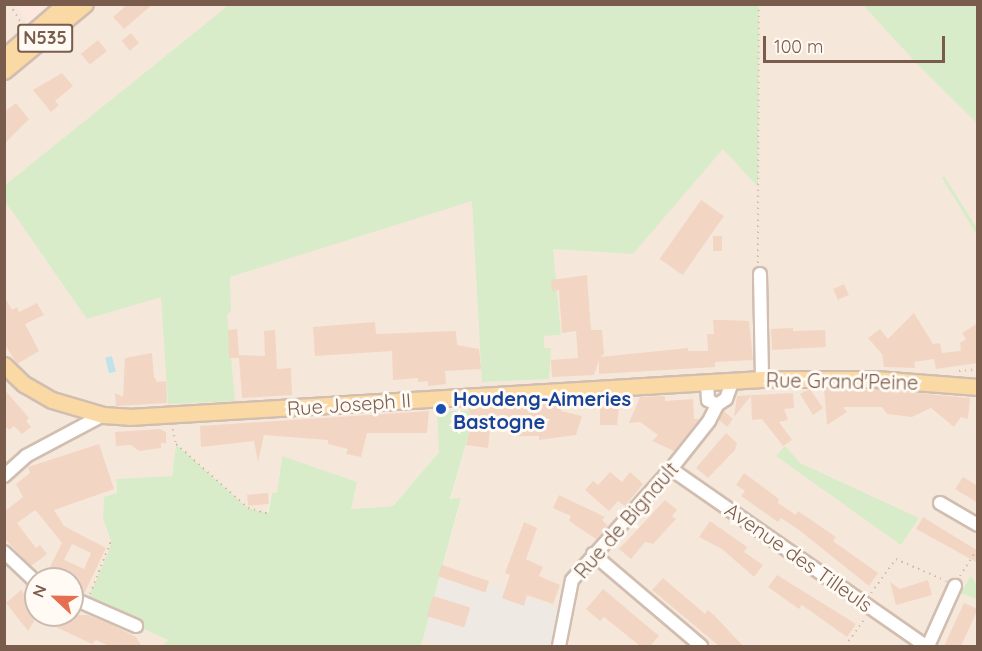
<!DOCTYPE html>
<style>
body{margin:0}
#map{position:relative;width:982px;height:651px;overflow:hidden;background:#fdf6ec;font-family:Quicksand,sans-serif}
div>[style]{position:absolute}
.residential>*{inset:0;background:#f5e8da}
.commercial>*{inset:0;background:#fde8e0}
.industrial>*{inset:0;background:#efe9e4}
.green>*{inset:0;background:#d8ecc9}
.water>*{inset:0;background:#bfe3e8;transform-origin:0 0}
.building>*{inset:0;background:#f3d5c3;transform-origin:0 0}
.path>*{height:2px;margin-top:-1px;transform-origin:0;background:repeating-linear-gradient(90deg,#d9b8a5 0 1.5px,transparent 0 6px)}
.roads{filter:drop-shadow(2px 0 #d1beb0) drop-shadow(-2px 0 #d1beb0) drop-shadow(0 2px #d1beb0) drop-shadow(0 -2px #d1beb0)}
.minor>*{height:12px;margin:-6px;padding:0 6px;transform-origin:6px;border-radius:6px;background:#fff}
.major>*{height:15px;margin:-7.5px;padding:0 7.5px;transform-origin:7.5px;border-radius:7.5px;background:#fbd9a5}
.dots>*{width:16px;height:16px;translate:-50% -50%;box-sizing:border-box;border:3px solid #fffaf3;border-radius:50%}
span{translate:-50% -50%;white-space:nowrap;text-align:center;line-height:1.15;-webkit-text-stroke:6px #fffaf3;paint-order:stroke}
.shield-label span{padding:2px 4px;background:#fffaf3;border:2px solid;border-radius:4px;-webkit-text-stroke-width:0}
.shield-label{font-size:18px;color:#7a5c4d;font-weight:700}
.street-label{font-size:20px;color:#7a5c4d}
.transit-label{font-size:20px;color:#164399;font-weight:700}
.left{translate:0 -50%;text-align:left}
.frame{position:absolute;inset:0;border:6px solid #7a5c4d;pointer-events:none}
.north{position:absolute;left:24px;top:567px;width:60px;height:60px;box-sizing:border-box;background:#fffaf3;border:2px solid #cabbb1;border-radius:50%;rotate:292deg;font-size:16px;font-weight:700;line-height:24px;text-align:center;color:#7a5c4d}
.north::after{content:'';display:block;margin:auto;width:21px;height:27px;background:#e76f51;clip-path:polygon(50% 0,100% 100%,50% 72%,0 100%)}
.scale{position:absolute;left:763px;top:36px;width:182px;height:27px;box-sizing:border-box;border:3px solid #7a5c4d;border-top:0;padding-left:8px;font-size:18px;line-height:21px;white-space:nowrap;color:#7a5c4d;-webkit-text-stroke:4px #fffaf3;paint-order:stroke}
</style>
<div id="map">
<div class="residential">
<div style="clip-path:polygon(evenodd,4px 5px,977px 5px,977px 646px,421px 646px,461px 499px,450px 500px,471px 427px,439px 452px,393px 506px,350px 509px,282px 457px,277px 493px,272px 493px,267px 513px,248px 508px,176px 444px,172px 476px,116px 480px,117px 493px,103px 519px,111px 541px,109px 550px,86px 603px,169px 640px,162px 646px,5px 646px,4px 5px,36px 579px,72px 579px,72px 615px,36px 615px,36px 579px)"></div>
</div>
<div class="commercial">
<div style="clip-path:polygon(17px 5px,57px 5px,30px 29px)"></div>
</div>
<div class="industrial">
<div style="clip-path:polygon(443px 567px,565px 611px,559px 646px,451px 646px,422px 641px)"></div>
</div>
<div class="green">
<div style="clip-path:polygon(229px 5px,759px 5px,758px 187px,723px 149px,633px 254px,553px 249px,561px 335px,544px 336px,544px 348px,551px 348px,549px 379px,482px 382px,472px 201px,230px 277px,231px 311px,227px 315px,235px 401px,168px 404px,161px 297px,87px 319px,5px 201px,4px 186px)"></div>
<div style="clip-path:polygon(863px 5px,977px 5px,977px 123px,918px 65px)"></div>
<div style="clip-path:polygon(944px 176px,977px 228px,977px 235px,942px 178px)"></div>
<div style="clip-path:polygon(471px 410px,471px 427px,450px 499px,461px 498px,421px 646px,162px 646px,168px 640px,86px 603px,109px 550px,111px 541px,103px 519px,104px 497px,117px 493px,116px 479px,172px 476px,176px 444px,248px 508px,268px 513px,272px 493px,277px 493px,282px 456px,357px 482px,351px 509px,393px 506px,439px 452px,437px 412px)"></div>
<div style="clip-path:polygon(785px 446px,800px 463px,919px 518px,901px 545px,776px 456px)"></div>
<div style="clip-path:polygon(971px 576px,977px 585px,977px 599px,960px 593px)"></div>
</div>
<div class="water">
<div style="left:112px;top:356px;width:16px;height:7px;rotate:76deg"></div>
</div>
<div class="building">
<div style="clip-path:polygon(128px 4px,153px 4px,124px 29px,113px 17px)"></div>
<div style="left:131px;top:33px;width:13px;height:12px;rotate:51deg"></div>
<div style="left:98px;top:40px;width:14px;height:22px;rotate:51deg"></div>
<div style="clip-path:polygon(62px 73px,73px 86px,55px 101px,59px 105px,51px 112px,33px 90px)"></div>
<div style="clip-path:polygon(16px 103px,29px 119px,4px 144px,4px 112px)"></div>
<div style="left:701px;top:200px;width:28px;height:72px;rotate:35deg"></div>
<div style="left:722px;top:236px;width:15px;height:9px;rotate:90deg"></div>
<div style="clip-path:polygon(587px 275px,591px 330px,602px 330px,604px 354px,600px 357px,688px 348px,688px 351px,708px 351px,707px 334px,714px 334px,713px 320px,724px 320px,749px 321px,753px 360px,715px 362px,715px 367px,599px 374px,599px 360px,594px 375px,552px 377px,551px 360px,578px 358px,576px 331px,562px 333px,559px 290px,552px 291px,551px 280px)"></div>
<div style="left:844px;top:284px;width:12px;height:12px;rotate:66deg"></div>
<div style="clip-path:polygon(4px 296px,12px 310px,17px 307px,19px 312px,37px 303px,44px 315px,25px 324px,39px 351px,17px 364px,4px 343px)"></div>
<div style="clip-path:polygon(914px 313px,933px 344px,940px 343px,942px 353px,961px 351px,960px 343px,966px 339px,962px 333px,978px 323px,978px 363px,936px 369px,934px 359px,914px 362px,915px 368px,884px 367px,882px 354px,868px 338px,880px 329px,888px 339px)"></div>
<div style="clip-path:polygon(375px 322px,376px 334px,456px 331px,457px 345px,479px 349px,481px 369px,445px 371px,446px 384px,428px 386px,428px 381px,418px 382px,418px 378px,393px 380px,392px 351px,315px 356px,313px 327px)"></div>
<div style="clip-path:polygon(793px 328px,793px 331px,825px 330px,826px 347px,772px 350px,771px 329px)"></div>
<div style="clip-path:polygon(237px 329px,239px 355px,265px 356px,264px 331px,275px 330px,277px 369px,291px 368px,292px 395px,242px 398px,239px 358px,229px 358px,228px 330px)"></div>
<div style="clip-path:polygon(152px 353px,154px 377px,157px 382px,166px 381px,167px 403px,116px 406px,115px 393px,123px 397px,125px 358px)"></div>
<div style="clip-path:polygon(4px 389px,29px 418px,26px 421px,31px 427px,22px 434px,14px 426px,9px 430px,4px 425px)"></div>
<div style="clip-path:polygon(810px 389px,823px 408px,813px 415px,800px 394px)"></div>
<div style="clip-path:polygon(824px 389px,876px 389px,970px 398px,968px 419px,961px 417px,954px 427px,931px 408px,912px 417px,887px 414px,882px 407px,843px 407px,847px 412px,827px 425px)"></div>
<div style="clip-path:polygon(793px 393px,794px 408px,784px 409px,788px 420px,779px 422px,792px 440px,783px 446px,762px 419px,752px 420px,751px 396px,734px 417px,737px 396px)"></div>
<div style="clip-path:polygon(665px 396px,665px 401px,693px 399px,694px 419px,699px 419px,674px 451px,652px 441px,658px 435px,640px 422px,629px 423px,640px 397px)"></div>
<div style="clip-path:polygon(620px 399px,617px 425px,600px 425px,600px 400px)"></div>
<div style="clip-path:polygon(560px 403px,561px 411px,582px 416px,576px 435px,539px 440px,539px 436px,509px 436px,509px 427px,490px 428px,488px 448px,466px 445px,471px 426px,469px 408px)"></div>
<div style="clip-path:polygon(429px 411px,427px 433px,367px 433px,361px 457px,346px 454px,348px 449px,328px 444px,328px 440px,264px 435px,258px 462px,254px 441px,201px 447px,200px 426px)"></div>
<div style="clip-path:polygon(724px 411px,733px 419px,727px 427px,719px 420px)"></div>
<div style="clip-path:polygon(160px 429px,166px 432px,166px 443px,161px 443px,161px 448px,139px 451px,131px 445px,116px 446px,115px 432px)"></div>
<div style="clip-path:polygon(726px 433px,737px 443px,735px 450px,708px 478px,696px 468px)"></div>
<div style="clip-path:polygon(evenodd,99px 444px,114px 489px,54px 510px,64px 526px,106px 548px,84px 594px,72px 590px,72px 579px,44px 579px,62px 543px,42px 518px,35px 510px,17px 523px,36px 548px,40px 545px,47px 554px,31px 566px,4px 538px,4px 512px,23px 497px,16px 484px,30px 473px,28px 467px,99px 444px,72px 544px,91px 553px,84px 569px,64px 560px,72px 544px)"></div>
<div style="clip-path:polygon(610px 472px,622px 482px,630px 472px,643px 484px,625px 506px,618px 501px,609px 511px,585px 490px,593px 481px,598px 485px)"></div>
<div style="clip-path:polygon(744px 473px,779px 499px,778px 503px,796px 515px,798px 511px,836px 537px,833px 541px,878px 573px,869px 586px,799px 530px,781px 518px,778px 522px,741px 496px,745px 491px,736px 485px)"></div>
<div style="clip-path:polygon(963px 477px,978px 486px,978px 503px,955px 489px)"></div>
<div style="left:268px;top:493px;width:11px;height:21px;rotate:85deg"></div>
<div style="clip-path:polygon(559px 495px,605px 517px,602px 520px,608px 526px,596px 539px,569px 521px,571px 516px,553px 508px)"></div>
<div style="clip-path:polygon(665px 500px,677px 510px,672px 516px,676px 519px,653px 544px,645px 542px,631px 559px,619px 549px)"></div>
<div style="clip-path:polygon(923px 517px,978px 551px,978px 563px,916px 529px)"></div>
<div style="clip-path:polygon(710px 521px,747px 547px,744px 552px,763px 565px,754px 577px,722px 549px,699px 537px)"></div>
<div style="clip-path:polygon(524px 522px,537px 528px,526px 559px,543px 567px,539px 576px,560px 585px,553px 604px,527px 595px,524px 606px,502px 598px,510px 575px,505px 573px)"></div>
<div style="left:442px;top:565px;width:50px;height:12px;rotate:19deg"></div>
<div style="clip-path:polygon(777px 575px,856px 624px,847px 637px,802px 605px,799px 609px,768px 587px)"></div>
<div style="clip-path:polygon(663px 578px,705px 614px,708px 610px,715px 616px,743px 646px,719px 646px,652px 590px)"></div>
<div style="clip-path:polygon(928px 580px,932px 595px,896px 605px,890px 582px,900px 589px)"></div>
<div style="clip-path:polygon(603px 589px,659px 636px,650px 646px,640px 646px,604px 617px,600px 621px,586px 609px)"></div>
<div style="clip-path:polygon(21px 590px,36px 607px,38px 615px,28px 631px,6px 603px)"></div>
<div style="left:433px;top:596px;width:39px;height:21px;rotate:17deg"></div>
<div style="clip-path:polygon(964px 603px,978px 609px,966px 635px,961px 646px,944px 646px)"></div>
<div style="clip-path:polygon(67px 615px,87px 615px,106px 622px,136px 637px,142px 646px,109px 646px,96px 640px,92px 644px,54px 626px)"></div>
</div>
<div class="path">
<div style="left:10px;top:4px;width:22px;rotate:60deg"></div>
<div style="left:758px;top:263px;width:259px;rotate:-89.8deg"></div>
<div style="left:959px;top:371px;width:19px;rotate:-6deg"></div>
<div style="left:173px;top:429px;width:15px;rotate:79deg"></div>
<div style="left:176px;top:444px;width:96px;rotate:41.6deg"></div>
<div style="left:248px;top:508px;width:20px;rotate:15deg"></div>
<div style="left:960px;top:576px;width:33px;rotate:-57deg"></div>
<div style="left:871px;top:593px;width:42px;rotate:-53.7deg"></div>
<div style="left:896px;top:559px;width:55px;rotate:23.7deg"></div>
<div style="left:90px;top:594px;width:57px;rotate:-68.4deg"></div>
<div style="left:845px;top:646px;width:34px;rotate:-54deg"></div>
</div>
<div class="roads">
<div class="minor">
<div style="left:760px;top:274px;width:105px;rotate:88.9deg"></div>
<div style="left:707px;top:382px;width:18px;rotate:87deg"></div>
<div style="left:708px;top:400px;width:10px;rotate:29deg"></div>
<div style="left:671px;top:469px;width:310px;rotate:34.8deg"></div>
<div style="left:4px;top:476px;width:30px;rotate:-42deg"></div>
<div style="left:26px;top:456px;width:87px;rotate:-28deg"></div>
<div style="left:940px;top:503px;width:44px;rotate:30.1deg"></div>
<div style="left:4px;top:552px;width:44px;rotate:43.2deg"></div>
<div style="left:593px;top:554px;width:142px;rotate:40.4deg"></div>
<div style="left:72px;top:598px;width:70px;rotate:23.6deg"></div>
<div style="left:559px;top:646px;width:67px;rotate:-78.9deg"></div>
<div style="left:572px;top:580px;width:149px;rotate:-48.3deg"></div>
<div style="left:671px;top:469px;width:61px;rotate:-51.6deg"></div>
<div style="left:709px;top:421px;width:18px;rotate:-63deg"></div>
<div style="left:717px;top:405px;width:11px;rotate:-34deg"></div>
<div style="left:726px;top:399px;width:20px;rotate:-70deg"></div>
<div style="left:928px;top:646px;width:66px;rotate:-65.8deg"></div>
</div>
<div class="major">
<div style="left:4px;top:57px;width:81px;rotate:-41deg"></div>
<div style="left:4px;top:71px;width:105px;rotate:-39.6deg"></div>
<div style="left:4px;top:365px;width:28px;rotate:44deg"></div>
<div style="left:24px;top:384px;width:32px;rotate:30deg"></div>
<div style="left:52px;top:400px;width:53px;rotate:16.4deg"></div>
<div style="left:103px;top:415px;width:26px;rotate:4deg"></div>
<div style="left:129px;top:417px;width:634px;rotate:-3.44deg"></div>
<div style="left:762px;top:379px;width:114px"></div>
<div style="left:876px;top:379px;width:102px;rotate:4.5deg"></div>
</div>
</div>
<div class="dots">
<div style="left:441px;top:409px;background:#1a4fb4"></div>
</div>
<div class="shield-label">
<span style="left:45px;top:38px">N535</span>
</div>
<div class="street-label">
<span style="left:842px;top:381px;rotate:1deg">Rue Grand'Peine</span>
<span style="left:349px;top:404px;rotate:-4deg">Rue Joseph II</span>
<span style="left:626px;top:520px;rotate:-49deg">Rue de Bignault</span>
<span style="left:799px;top:557px;rotate:35deg">Avenue des Tilleuls</span>
</div>
<div class="transit-label">
<span class="left" style="left:453px;top:410px">Houdeng-Aimeries<br>Bastogne</span>
</div>
<div class="frame"></div>
<div class="north">N</div>
<div class="scale">100 m</div>
</div>
